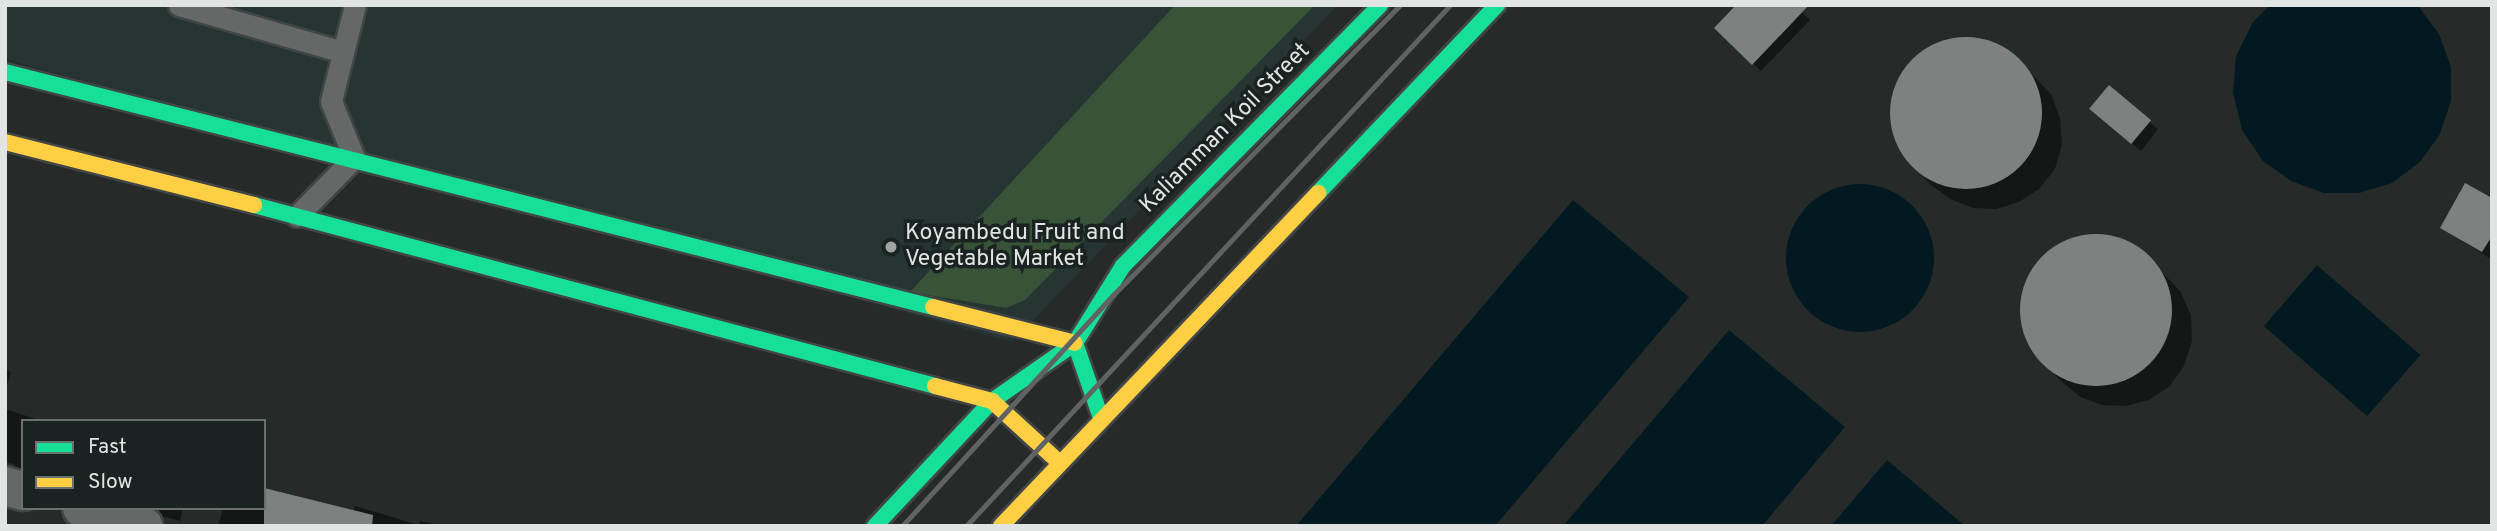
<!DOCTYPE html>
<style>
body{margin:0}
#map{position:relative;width:2497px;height:531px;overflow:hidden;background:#262b2a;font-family:Overpass,sans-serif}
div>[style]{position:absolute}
.built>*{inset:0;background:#263533}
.green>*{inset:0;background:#395338}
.water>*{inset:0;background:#031921;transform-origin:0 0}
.round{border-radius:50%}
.shadow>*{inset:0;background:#0007}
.building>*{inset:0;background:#7d8280;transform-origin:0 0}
.roads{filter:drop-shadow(2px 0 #424545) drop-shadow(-2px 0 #424545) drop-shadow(0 2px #424545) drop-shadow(0 -2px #424545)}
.lane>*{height:21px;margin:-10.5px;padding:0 10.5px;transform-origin:10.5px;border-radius:10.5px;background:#646867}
.street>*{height:38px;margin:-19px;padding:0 19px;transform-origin:19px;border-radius:19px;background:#646867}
.fast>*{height:16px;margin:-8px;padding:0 8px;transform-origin:8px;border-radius:8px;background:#16e098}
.slow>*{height:16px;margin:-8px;padding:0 8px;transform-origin:8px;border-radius:8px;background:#ffcf43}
.rail>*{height:5px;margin:-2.5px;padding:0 2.5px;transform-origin:2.5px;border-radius:2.5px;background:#606363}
.dots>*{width:19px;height:19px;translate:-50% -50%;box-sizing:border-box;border:4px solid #1a2321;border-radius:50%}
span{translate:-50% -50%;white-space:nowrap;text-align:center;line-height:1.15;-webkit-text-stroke:7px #1a2321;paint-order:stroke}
.street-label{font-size:23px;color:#e0e5e4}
.poi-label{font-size:23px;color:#e0e5e4}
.left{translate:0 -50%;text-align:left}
.frame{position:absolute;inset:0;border:7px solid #e0e5e4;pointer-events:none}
.legend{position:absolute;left:21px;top:419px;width:245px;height:91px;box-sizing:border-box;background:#1a2321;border:2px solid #69716f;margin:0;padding:9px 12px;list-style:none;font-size:21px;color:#e0e5e4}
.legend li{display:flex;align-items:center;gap:14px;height:35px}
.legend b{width:35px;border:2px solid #69716f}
</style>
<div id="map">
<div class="built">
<div style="clip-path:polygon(5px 5px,1338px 5px,1012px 342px,5px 59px)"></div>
</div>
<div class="green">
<div style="clip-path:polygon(1175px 5px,1315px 5px,1025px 300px,1006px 308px,910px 292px)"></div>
</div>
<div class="water">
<div style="clip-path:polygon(2270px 5px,2418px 6px,2439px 34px,2451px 67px,2451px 101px,2440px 134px,2420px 162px,2392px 183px,2359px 193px,2324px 193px,2291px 181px,2263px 161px,2242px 130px,2233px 93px,2236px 56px,2253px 22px)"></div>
<div class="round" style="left:1786px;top:184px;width:148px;height:148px"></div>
<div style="clip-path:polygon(1573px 200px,1689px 297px,1495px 526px,1296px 526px)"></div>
<div style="left:2317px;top:265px;width:137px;height:81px;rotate:41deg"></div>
<div style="clip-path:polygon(1729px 330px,1845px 427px,1762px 526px,1563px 526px)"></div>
<div style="clip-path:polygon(1887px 460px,1965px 526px,1831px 526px)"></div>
</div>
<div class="shadow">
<div style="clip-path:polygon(1794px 5px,1810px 20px,1761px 71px,1717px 28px)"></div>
<div style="clip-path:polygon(1962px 39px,1988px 42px,2012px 54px,2051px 94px,2060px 118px,2062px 144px,2055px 169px,2039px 189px,2019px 202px,1996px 209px,1973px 208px,1950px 199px,1931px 185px,1910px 163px,1897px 143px,1891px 120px,1892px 96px,1902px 75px,1917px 57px,1937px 44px)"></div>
<div style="clip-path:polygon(2109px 88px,2158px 129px,2141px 151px,2100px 117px)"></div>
<div style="clip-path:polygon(2492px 200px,2492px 257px,2491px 259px,2442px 228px)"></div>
<div style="clip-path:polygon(2093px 235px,2118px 239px,2141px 251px,2181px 292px,2191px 316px,2192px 341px,2184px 366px,2169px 387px,2149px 400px,2126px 406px,2102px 405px,2080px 397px,2061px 381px,2040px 360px,2027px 340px,2021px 317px,2023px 294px,2032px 271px,2047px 253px,2067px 241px)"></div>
<div style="clip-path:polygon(5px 367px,11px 373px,5px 391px)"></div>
<div style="clip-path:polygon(5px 409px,42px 421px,23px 421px,23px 475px,13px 464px,5px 462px)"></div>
<div style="clip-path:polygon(355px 506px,419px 525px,420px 521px,443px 526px,218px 526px,223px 508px,353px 512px)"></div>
<div style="clip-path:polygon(131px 508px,183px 508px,180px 521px)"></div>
</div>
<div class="building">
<div style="clip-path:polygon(1736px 5px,1809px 5px,1752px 65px,1714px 28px)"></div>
<div class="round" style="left:1890px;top:37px;width:152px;height:152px"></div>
<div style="left:2109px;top:85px;width:55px;height:31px;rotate:40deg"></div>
<div style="clip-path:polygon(2465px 183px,2492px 198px,2492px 236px,2482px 252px,2440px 228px)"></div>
<div class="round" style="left:2020px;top:234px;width:152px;height:152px"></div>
<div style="clip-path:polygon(264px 488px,373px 515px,372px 526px,264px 526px)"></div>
</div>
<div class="roads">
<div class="lane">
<div style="left:179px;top:5px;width:171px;rotate:16deg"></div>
<div style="left:297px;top:216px;width:81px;rotate:-45.5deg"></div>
<div style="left:354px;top:158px;width:61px;rotate:-112deg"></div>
<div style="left:331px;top:101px;width:99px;rotate:-76deg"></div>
</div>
<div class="street">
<div style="left:5px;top:486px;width:19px;rotate:16deg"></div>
<div style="left:82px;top:508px;width:64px;rotate:16.4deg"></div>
</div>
<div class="fast">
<div style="left:5px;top:72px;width:957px;rotate:14.21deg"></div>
<div style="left:1318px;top:193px;width:260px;rotate:-46.4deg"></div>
<div style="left:254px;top:205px;width:705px;rotate:14.88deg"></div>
<div style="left:1075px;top:343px;width:79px;rotate:70.9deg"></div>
<div style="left:875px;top:526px;width:171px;rotate:-46.9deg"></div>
<div style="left:992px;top:401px;width:101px;rotate:-34.9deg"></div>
<div style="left:1075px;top:343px;width:91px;rotate:-58.1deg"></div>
<div style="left:1123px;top:266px;width:366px;rotate:-45.4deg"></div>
</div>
<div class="slow">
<div style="left:5px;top:142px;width:257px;rotate:14.2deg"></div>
<div style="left:933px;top:307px;width:146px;rotate:14.2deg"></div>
<div style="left:935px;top:386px;width:59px;rotate:14.7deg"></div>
<div style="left:992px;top:401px;width:92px;rotate:42.4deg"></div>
<div style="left:1001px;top:526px;width:460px;rotate:-46.4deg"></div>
</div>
</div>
<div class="rail">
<div style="left:902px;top:526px;width:314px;rotate:-47.6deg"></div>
<div style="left:1114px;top:294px;width:407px;rotate:-45.3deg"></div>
<div style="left:966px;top:526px;width:711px;rotate:-47.11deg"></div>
</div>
<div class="dots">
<div style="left:891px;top:247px;background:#9fa4a3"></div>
</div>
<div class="street-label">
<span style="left:1226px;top:129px;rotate:-45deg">Kaliamman Koil Street</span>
</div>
<div class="poi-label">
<span class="left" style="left:905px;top:247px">Koyambedu Fruit and<br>Vegetable Market</span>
</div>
<div class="frame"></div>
<ul class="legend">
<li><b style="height:9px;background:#16e098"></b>Fast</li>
<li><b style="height:9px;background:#ffcf43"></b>Slow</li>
</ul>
</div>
